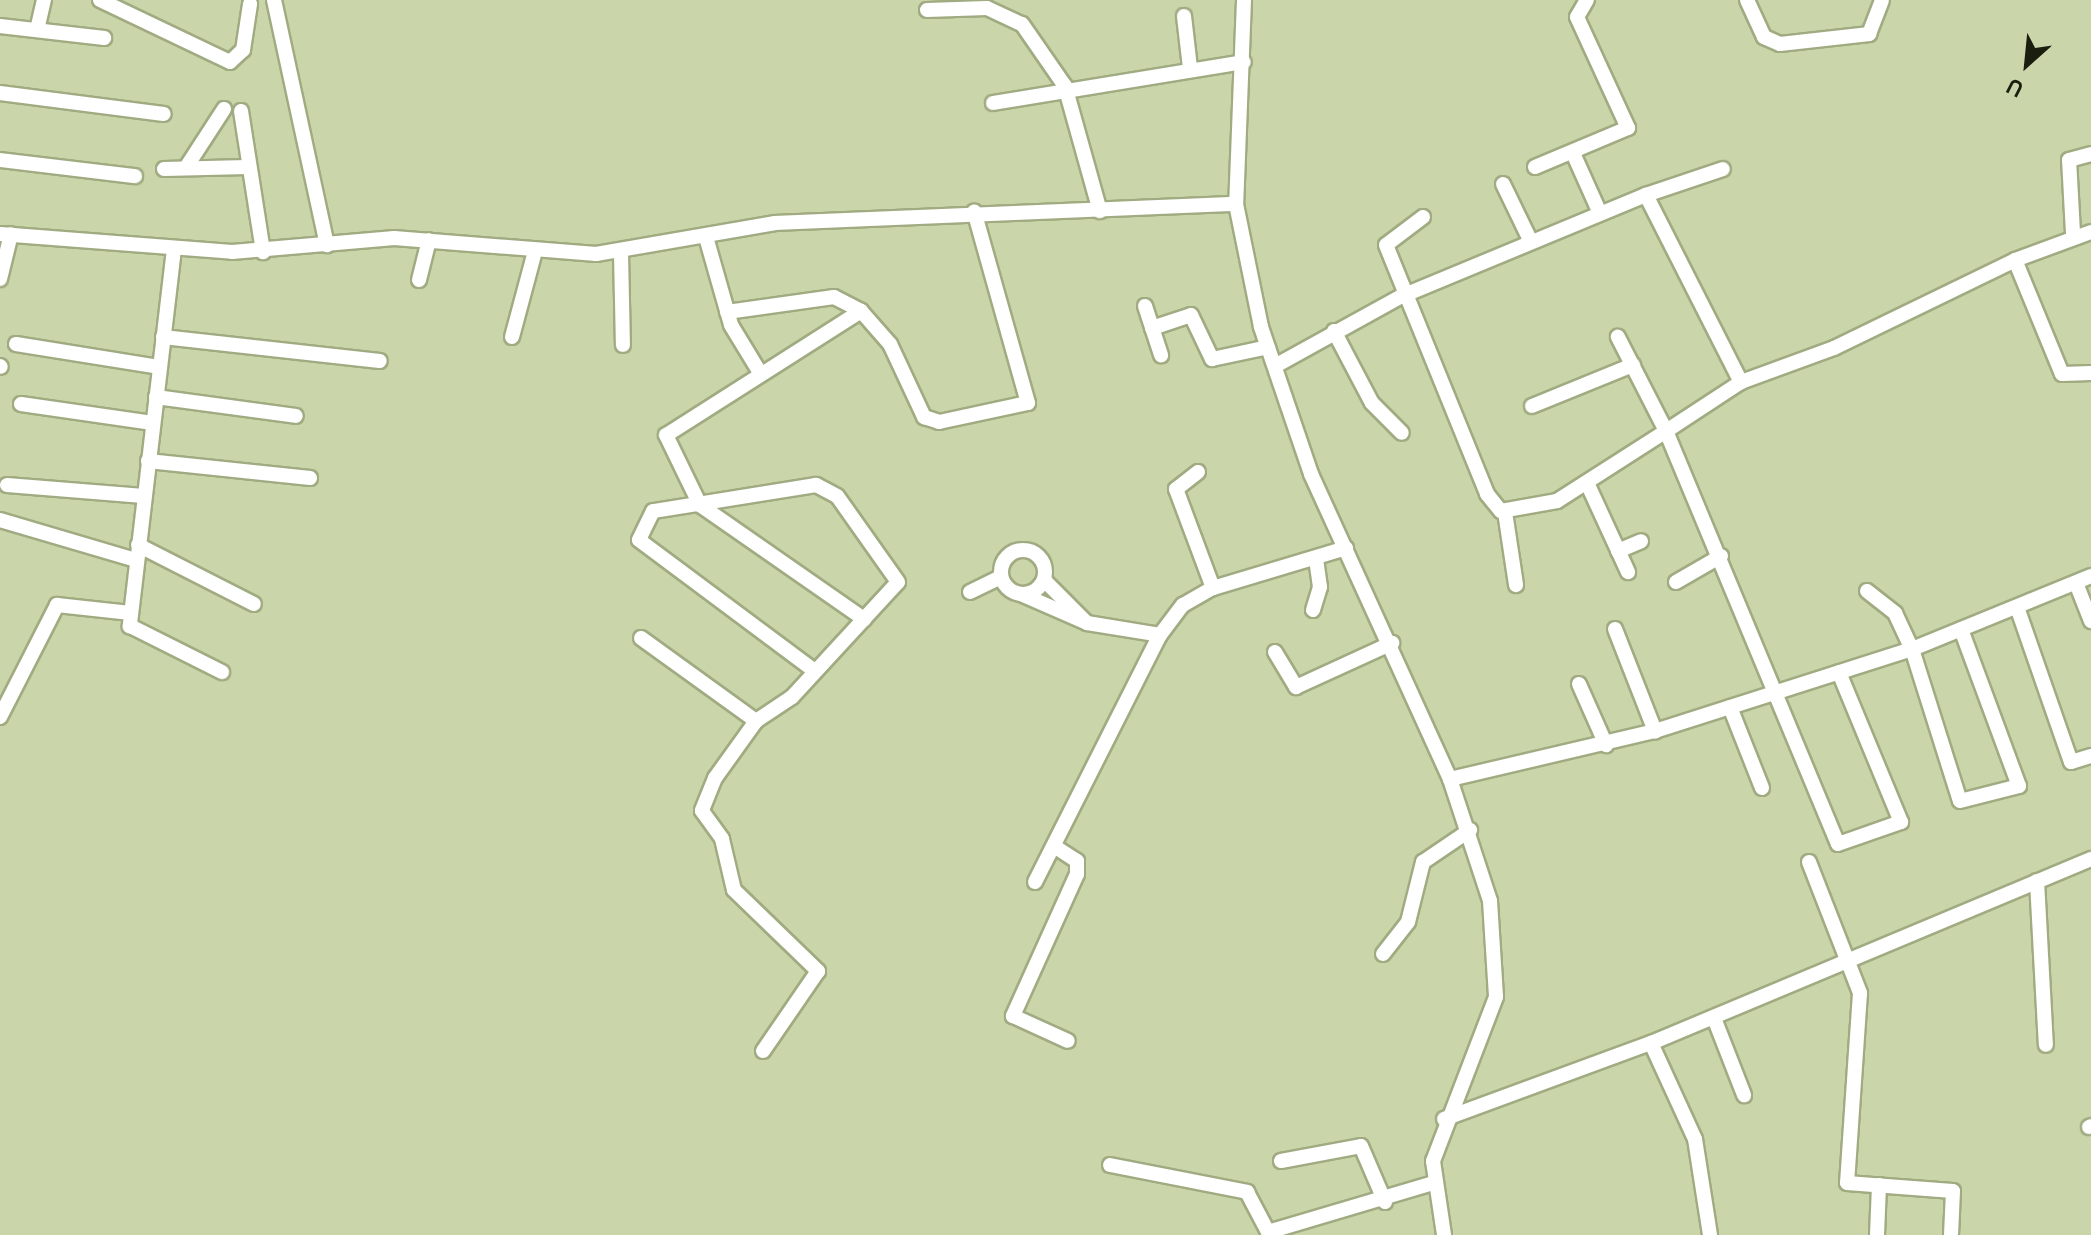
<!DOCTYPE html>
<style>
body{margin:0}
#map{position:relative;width:2091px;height:1235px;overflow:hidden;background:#cad6aa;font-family:Overpass,sans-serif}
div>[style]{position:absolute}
.roads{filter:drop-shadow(2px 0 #a0ab81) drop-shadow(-2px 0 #a0ab81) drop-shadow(0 2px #a0ab81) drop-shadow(0 -2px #a0ab81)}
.minor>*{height:14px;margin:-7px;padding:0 7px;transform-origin:7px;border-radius:7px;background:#fff}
.minor>.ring{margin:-7px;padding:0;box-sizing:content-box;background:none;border:14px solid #fff;border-radius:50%}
span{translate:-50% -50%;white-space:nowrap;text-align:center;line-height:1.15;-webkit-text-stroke:6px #cad6aa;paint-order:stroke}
.north{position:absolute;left:1987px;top:24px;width:80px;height:80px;-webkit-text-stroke:6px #cad6aa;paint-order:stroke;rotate:207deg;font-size:22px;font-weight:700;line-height:32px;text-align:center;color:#1a1e0e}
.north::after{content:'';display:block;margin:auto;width:28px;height:36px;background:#1a1e0e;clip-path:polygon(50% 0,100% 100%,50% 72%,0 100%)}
</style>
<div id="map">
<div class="roads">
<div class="minor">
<div style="left:100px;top:0;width:144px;rotate:25.5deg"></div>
<div style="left:230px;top:62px;width:18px;rotate:-43deg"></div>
<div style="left:243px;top:50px;width:47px;rotate:-81.3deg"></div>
<div style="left:274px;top:0;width:251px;rotate:77.8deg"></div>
<div style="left:1244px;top:0;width:204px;rotate:92.2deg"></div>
<div style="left:1236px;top:204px;width:126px;rotate:78.5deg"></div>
<div style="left:1261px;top:327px;width:155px;rotate:71.2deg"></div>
<div style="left:1311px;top:474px;width:335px;rotate:65.5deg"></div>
<div style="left:1450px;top:779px;width:128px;rotate:71.8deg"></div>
<div style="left:1490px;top:901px;width:96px;rotate:86.4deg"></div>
<div style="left:1496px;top:997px;width:176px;rotate:111deg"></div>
<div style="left:1433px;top:1161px;width:75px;rotate:81.5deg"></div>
<div style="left:1747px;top:0;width:41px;rotate:65.3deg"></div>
<div style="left:1764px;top:37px;width:17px;rotate:24deg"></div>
<div style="left:1780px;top:44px;width:90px;rotate:-6.4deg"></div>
<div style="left:1869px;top:34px;width:36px;rotate:-69deg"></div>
<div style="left:927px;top:10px;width:60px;rotate:-1.9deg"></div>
<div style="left:987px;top:8px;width:38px;rotate:25deg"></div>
<div style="left:1022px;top:24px;width:75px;rotate:55.3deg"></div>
<div style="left:1065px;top:86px;width:130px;rotate:74.4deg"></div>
<div style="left:1184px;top:16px;width:52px;rotate:83.4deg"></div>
<div style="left:0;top:26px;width:105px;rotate:6.6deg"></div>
<div style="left:37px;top:30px;width:31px;rotate:-77deg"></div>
<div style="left:0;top:93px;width:165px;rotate:7.3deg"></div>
<div style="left:993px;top:103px;width:254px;rotate:-9.3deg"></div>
<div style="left:241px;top:111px;width:143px;rotate:81.1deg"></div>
<div style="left:1573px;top:153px;width:64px;rotate:65.9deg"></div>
<div style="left:0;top:160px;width:136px;rotate:6.8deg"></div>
<div style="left:187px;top:166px;width:68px;rotate:-57deg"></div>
<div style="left:1535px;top:167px;width:101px;rotate:-22.8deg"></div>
<div style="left:1628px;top:128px;width:122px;rotate:-114.7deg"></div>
<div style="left:1577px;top:17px;width:20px;rotate:-60deg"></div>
<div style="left:164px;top:169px;width:84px;rotate:-1.4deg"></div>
<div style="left:1503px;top:184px;width:64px;rotate:64.2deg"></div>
<div style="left:1646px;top:195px;width:81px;rotate:-18.7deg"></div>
<div style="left:1423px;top:217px;width:46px;rotate:142.9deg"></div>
<div style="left:1386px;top:245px;width:269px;rotate:67.9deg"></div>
<div style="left:1487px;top:494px;width:22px;rotate:51deg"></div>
<div style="left:1501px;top:511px;width:57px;rotate:-10.1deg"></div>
<div style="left:1557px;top:501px;width:130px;rotate:-32.7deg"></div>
<div style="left:1666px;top:431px;width:106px;rotate:-117.1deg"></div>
<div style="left:2073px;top:233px;width:73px;rotate:-93.1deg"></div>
<div style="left:2069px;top:160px;width:23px;rotate:-15deg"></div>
<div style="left:0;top:234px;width:233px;rotate:4.4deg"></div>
<div style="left:232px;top:252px;width:163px;rotate:-4.9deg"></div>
<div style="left:394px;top:238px;width:203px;rotate:4.5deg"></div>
<div style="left:596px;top:254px;width:182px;rotate:-9.8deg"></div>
<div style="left:775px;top:223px;width:461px;rotate:-2.4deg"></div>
<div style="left:706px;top:237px;width:91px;rotate:74.1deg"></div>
<div style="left:731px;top:325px;width:54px;rotate:58.7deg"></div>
<div style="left:174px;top:249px;width:380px;rotate:96.7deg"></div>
<div style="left:130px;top:626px;width:103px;rotate:26.6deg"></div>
<div style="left:621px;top:253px;width:92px;rotate:88.8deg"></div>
<div style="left:2015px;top:260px;width:81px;rotate:-20.2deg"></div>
<div style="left:0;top:279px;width:46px;rotate:-76.3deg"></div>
<div style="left:419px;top:280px;width:41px;rotate:-76deg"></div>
<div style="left:1145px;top:306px;width:52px;rotate:71.9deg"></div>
<div style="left:861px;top:311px;width:44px;rotate:48.7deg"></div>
<div style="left:890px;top:344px;width:81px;rotate:65deg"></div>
<div style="left:924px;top:417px;width:16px;rotate:18deg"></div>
<div style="left:939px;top:422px;width:91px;rotate:-12.1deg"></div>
<div style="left:1028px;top:403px;width:199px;rotate:-105.7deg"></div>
<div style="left:727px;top:312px;width:108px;rotate:-8deg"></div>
<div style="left:834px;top:297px;width:30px;rotate:27deg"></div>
<div style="left:861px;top:311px;width:231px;rotate:147.5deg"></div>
<div style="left:666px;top:435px;width:78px;rotate:64.1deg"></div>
<div style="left:700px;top:505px;width:200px;rotate:34.8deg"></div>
<div style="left:1152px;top:328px;width:41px;rotate:-18.4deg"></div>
<div style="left:1191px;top:315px;width:49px;rotate:64.5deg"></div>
<div style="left:1212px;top:359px;width:57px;rotate:-12.1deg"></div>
<div style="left:1334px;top:331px;width:81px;rotate:62.2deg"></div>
<div style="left:1372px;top:403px;width:42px;rotate:45deg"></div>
<div style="left:163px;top:337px;width:218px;rotate:6.3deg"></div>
<div style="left:512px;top:337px;width:89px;rotate:-75deg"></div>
<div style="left:16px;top:344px;width:146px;rotate:9.1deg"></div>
<div style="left:0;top:366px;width:1px;rotate:45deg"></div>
<div style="left:1275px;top:366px;width:145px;rotate:-28.9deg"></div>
<div style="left:1402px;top:296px;width:264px;rotate:-22.5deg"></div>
<div style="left:1646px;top:195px;width:210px;rotate:63.1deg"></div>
<div style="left:1741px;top:382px;width:99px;rotate:-20.1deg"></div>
<div style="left:1834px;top:348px;width:201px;rotate:-25.9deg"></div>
<div style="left:2015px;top:260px;width:123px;rotate:67.6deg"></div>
<div style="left:2062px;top:374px;width:29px;rotate:-2deg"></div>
<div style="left:1741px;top:382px;width:90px;rotate:146.8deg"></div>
<div style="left:1666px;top:431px;width:447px;rotate:67.4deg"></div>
<div style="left:1838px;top:844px;width:67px;rotate:-19.2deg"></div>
<div style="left:1901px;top:822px;width:162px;rotate:-112.5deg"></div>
<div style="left:156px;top:397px;width:141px;rotate:7.7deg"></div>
<div style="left:21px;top:404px;width:133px;rotate:8.2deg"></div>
<div style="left:1532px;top:406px;width:109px;rotate:-22.1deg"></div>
<div style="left:148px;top:461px;width:163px;rotate:6deg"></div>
<div style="left:1198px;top:472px;width:28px;rotate:142deg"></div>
<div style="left:1176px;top:489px;width:106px;rotate:69.5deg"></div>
<div style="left:7px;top:485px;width:137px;rotate:4.6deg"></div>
<div style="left:1588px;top:485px;width:96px;rotate:65.3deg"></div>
<div style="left:1505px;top:512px;width:74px;rotate:81.4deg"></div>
<div style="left:0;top:520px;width:142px;rotate:16.4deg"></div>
<div style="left:138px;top:545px;width:130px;rotate:27deg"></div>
<div class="ring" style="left:1001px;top:550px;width:30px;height:30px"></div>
<div style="left:1618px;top:551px;width:25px;rotate:-23deg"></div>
<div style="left:1044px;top:580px;width:61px;rotate:45deg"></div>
<div style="left:1087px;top:623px;width:74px;rotate:9.3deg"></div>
<div style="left:1676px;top:582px;width:52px;rotate:-30deg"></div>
<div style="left:2076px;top:583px;width:41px;rotate:68.5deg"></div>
<div style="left:1867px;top:591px;width:36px;rotate:38deg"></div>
<div style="left:1895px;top:613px;width:40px;rotate:65deg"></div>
<div style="left:1912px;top:649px;width:159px;rotate:72.5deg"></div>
<div style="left:1960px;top:801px;width:61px;rotate:-14.3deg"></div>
<div style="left:2019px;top:786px;width:167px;rotate:-110.3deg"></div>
<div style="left:970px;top:592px;width:34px;rotate:-26deg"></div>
<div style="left:1021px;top:594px;width:72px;rotate:23.7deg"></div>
<div style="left:2017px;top:607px;width:164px;rotate:70.8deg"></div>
<div style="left:2071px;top:762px;width:21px;rotate:-17deg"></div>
<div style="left:1313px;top:610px;width:24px;rotate:-73deg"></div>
<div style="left:1320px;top:587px;width:28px;rotate:-98deg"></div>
<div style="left:1615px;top:629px;width:110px;rotate:68.6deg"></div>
<div style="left:641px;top:638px;width:142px;rotate:35.8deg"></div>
<div style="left:756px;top:721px;width:43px;rotate:-33.7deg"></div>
<div style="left:792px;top:697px;width:156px;rotate:-47.3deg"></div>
<div style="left:898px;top:582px;width:105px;rotate:-125.3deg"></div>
<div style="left:837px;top:496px;width:24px;rotate:-152deg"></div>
<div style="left:816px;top:485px;width:165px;rotate:170.9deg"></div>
<div style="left:653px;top:511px;width:32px;rotate:116deg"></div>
<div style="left:639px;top:540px;width:219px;rotate:36.7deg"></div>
<div style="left:1275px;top:652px;width:41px;rotate:59deg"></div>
<div style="left:1296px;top:687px;width:106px;rotate:-24.6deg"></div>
<div style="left:1579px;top:684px;width:67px;rotate:66.1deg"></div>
<div style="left:1730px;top:707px;width:87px;rotate:68.4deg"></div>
<div style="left:0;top:717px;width:126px;rotate:-63deg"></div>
<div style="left:57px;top:605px;width:74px;rotate:6.2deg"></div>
<div style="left:756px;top:721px;width:70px;rotate:125.7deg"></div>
<div style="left:715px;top:778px;width:35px;rotate:112deg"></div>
<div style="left:702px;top:811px;width:34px;rotate:54deg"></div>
<div style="left:722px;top:839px;width:52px;rotate:76.8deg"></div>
<div style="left:734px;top:890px;width:117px;rotate:44deg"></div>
<div style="left:818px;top:971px;width:97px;rotate:124.5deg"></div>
<div style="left:1450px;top:779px;width:211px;rotate:-13.2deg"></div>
<div style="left:1655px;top:731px;width:270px;rotate:-17.7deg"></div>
<div style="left:1912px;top:649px;width:193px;rotate:-22.2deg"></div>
<div style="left:1057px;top:848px;width:24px;rotate:33deg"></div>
<div style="left:1077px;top:861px;width:13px;rotate:90deg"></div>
<div style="left:1077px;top:874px;width:156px;rotate:114.3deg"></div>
<div style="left:1013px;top:1016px;width:60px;rotate:24.4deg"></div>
<div style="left:1809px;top:862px;width:141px;rotate:68.7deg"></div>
<div style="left:1860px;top:993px;width:190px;rotate:93.9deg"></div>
<div style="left:1847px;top:1183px;width:106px;rotate:4.3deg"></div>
<div style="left:1953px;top:1191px;width:44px;rotate:92.6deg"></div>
<div style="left:2037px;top:881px;width:164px;rotate:86.9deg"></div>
<div style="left:1035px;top:882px;width:277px;rotate:-63.2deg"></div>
<div style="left:1160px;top:635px;width:38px;rotate:-53deg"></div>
<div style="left:1183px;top:605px;width:34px;rotate:-30deg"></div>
<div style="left:1213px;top:588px;width:139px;rotate:-16.7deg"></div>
<div style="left:1383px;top:954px;width:41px;rotate:-52deg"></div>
<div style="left:1408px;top:922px;width:62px;rotate:-76deg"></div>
<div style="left:1423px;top:862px;width:57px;rotate:-34.2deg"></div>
<div style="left:1714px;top:1018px;width:83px;rotate:68.7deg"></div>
<div style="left:1651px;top:1043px;width:106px;rotate:65.4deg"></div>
<div style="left:1695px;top:1139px;width:97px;rotate:81.1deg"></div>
<div style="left:1444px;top:1119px;width:221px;rotate:-20.2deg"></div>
<div style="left:1651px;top:1043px;width:477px;rotate:-22.7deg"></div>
<div style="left:2089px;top:1127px;width:2px;rotate:-27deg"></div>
<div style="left:1281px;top:1161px;width:81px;rotate:-10.6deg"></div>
<div style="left:1361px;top:1146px;width:61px;rotate:66.8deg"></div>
<div style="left:1110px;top:1165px;width:140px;rotate:11.1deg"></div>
<div style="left:1247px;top:1192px;width:45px;rotate:62.3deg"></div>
<div style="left:1268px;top:1232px;width:172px;rotate:-16.5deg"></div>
<div style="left:1877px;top:1235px;width:50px;rotate:-87.7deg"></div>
</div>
</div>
<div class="north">U</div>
</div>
